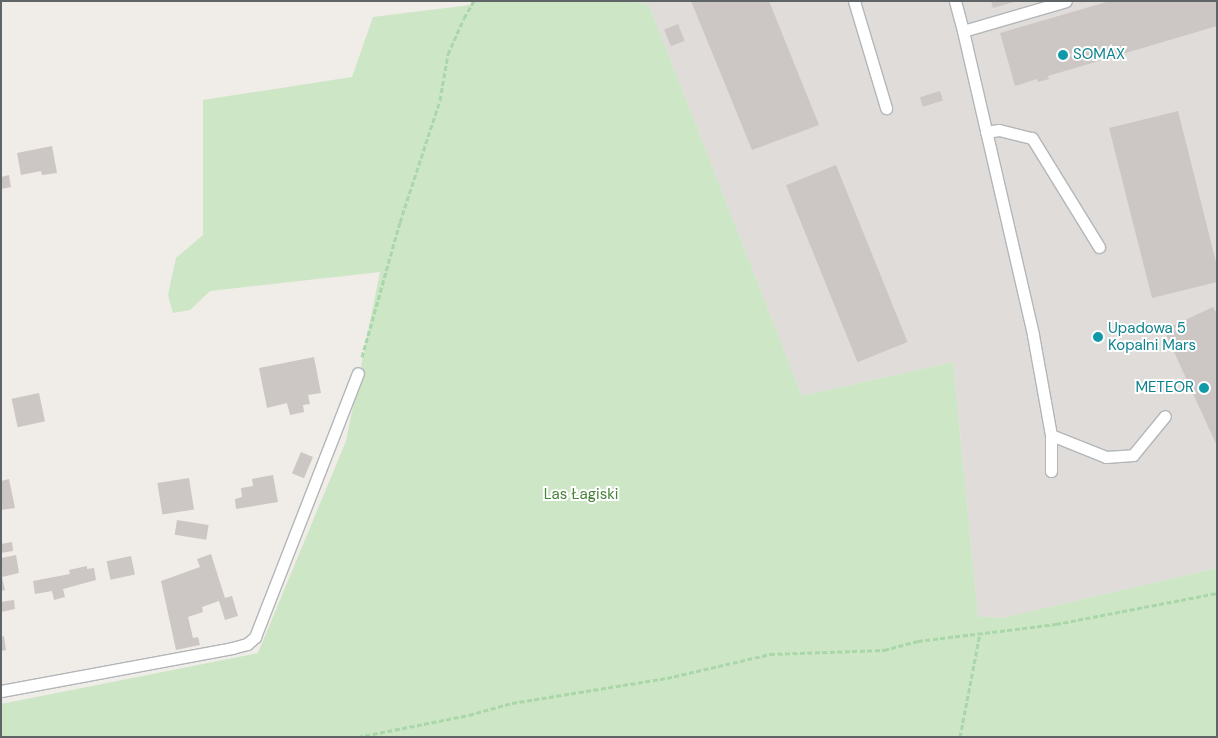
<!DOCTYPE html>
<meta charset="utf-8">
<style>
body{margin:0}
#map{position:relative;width:1218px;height:738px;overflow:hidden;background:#f0ece7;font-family:"DM Sans",sans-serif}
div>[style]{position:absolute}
.industrial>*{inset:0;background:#dfdcd9}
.green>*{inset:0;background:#cde6c6}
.building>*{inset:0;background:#ccc7c4;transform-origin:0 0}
.path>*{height:3px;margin-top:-1.5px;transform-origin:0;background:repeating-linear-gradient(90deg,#a9d7aa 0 5px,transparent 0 7.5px)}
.roads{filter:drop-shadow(1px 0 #b2b6b9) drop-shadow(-1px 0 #b2b6b9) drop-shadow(0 1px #b2b6b9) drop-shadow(0 -1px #b2b6b9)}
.lane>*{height:11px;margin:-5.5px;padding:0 5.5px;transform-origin:5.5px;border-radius:5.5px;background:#fff}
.dots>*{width:14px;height:14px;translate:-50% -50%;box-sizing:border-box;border:2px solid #fff;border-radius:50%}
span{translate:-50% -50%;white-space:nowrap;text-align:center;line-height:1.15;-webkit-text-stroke:4px #fff;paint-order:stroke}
.culture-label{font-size:15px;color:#0d838f}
.left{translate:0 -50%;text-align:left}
.right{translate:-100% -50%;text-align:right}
.park-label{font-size:15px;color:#478339}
.frame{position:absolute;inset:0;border:2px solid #5f6467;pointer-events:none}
</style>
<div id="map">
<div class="industrial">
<div style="clip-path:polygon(632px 1px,1217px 1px,1217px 568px,1002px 618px,978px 616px,953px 362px,802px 396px,649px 5px)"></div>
</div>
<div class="green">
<div style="clip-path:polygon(474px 1px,632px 1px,649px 5px,802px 396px,953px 362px,978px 616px,1002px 618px,1217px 568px,1217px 737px,1px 737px,1px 704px,258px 653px,346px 441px,380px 272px,210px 291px,190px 310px,173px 313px,168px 295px,176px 258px,203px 235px,203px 100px,352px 77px,373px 17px,470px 5px)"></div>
</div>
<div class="building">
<div style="clip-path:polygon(691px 1px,769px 1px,819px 125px,752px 150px)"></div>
<div style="clip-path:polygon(991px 1px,1014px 1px,1014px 2px,993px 8px)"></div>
<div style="clip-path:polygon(1110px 1px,1217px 1px,1217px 26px,1048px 76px,1049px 79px,1038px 82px,1037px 79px,1015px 86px,1000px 33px)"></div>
<div style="left:678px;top:24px;width:18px;height:15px;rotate:68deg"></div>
<div style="left:940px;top:91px;width:10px;height:21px;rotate:73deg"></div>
<div style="clip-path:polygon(1178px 111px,1217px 266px,1217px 282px,1152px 298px,1109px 128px)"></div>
<div style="clip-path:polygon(52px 146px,57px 173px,42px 175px,41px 171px,21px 175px,17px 153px)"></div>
<div style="left:836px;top:165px;width:191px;height:54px;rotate:68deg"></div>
<div style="clip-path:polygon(9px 175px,11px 187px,1px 189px,1px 177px)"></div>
<div style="clip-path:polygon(1213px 307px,1217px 314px,1217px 446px,1164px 330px)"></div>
<div style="clip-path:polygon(314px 357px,321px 393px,308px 395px,310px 404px,303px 405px,304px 412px,290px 415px,287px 403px,267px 408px,259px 368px)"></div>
<div style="left:39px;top:393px;width:29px;height:28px;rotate:78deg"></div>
<div style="left:301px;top:452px;width:13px;height:23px;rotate:23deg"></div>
<div style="clip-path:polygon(273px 475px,278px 502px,236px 509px,235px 499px,242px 497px,241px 488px,253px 486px,252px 479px)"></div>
<div style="left:189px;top:478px;width:32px;height:32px;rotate:81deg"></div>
<div style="clip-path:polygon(9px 479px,15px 508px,1px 510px,1px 481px)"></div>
<div style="left:177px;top:520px;width:32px;height:15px;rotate:9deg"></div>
<div style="clip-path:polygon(12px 542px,13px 551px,1px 553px,1px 544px)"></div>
<div style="clip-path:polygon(211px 554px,225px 598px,232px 596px,238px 616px,225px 620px,219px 601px,202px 607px,203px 612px,188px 617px,193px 638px,198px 637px,200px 645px,176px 650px,161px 581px,200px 567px,197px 559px)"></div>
<div style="clip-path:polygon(16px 555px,19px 573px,2px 577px,5px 590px,1px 591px,1px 558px)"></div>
<div style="left:131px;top:556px;width:19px;height:25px;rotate:78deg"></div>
<div style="clip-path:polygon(87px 566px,87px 569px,94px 568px,96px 580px,63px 589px,65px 597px,54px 600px,52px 591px,35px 594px,33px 581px,70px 574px,69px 570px)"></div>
<div style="clip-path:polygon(14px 600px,15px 609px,1px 612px,1px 602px)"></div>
<div style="clip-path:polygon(4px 636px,6px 650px,1px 651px,1px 637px)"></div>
</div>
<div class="path">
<div style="left:362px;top:357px;width:140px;rotate:-74.3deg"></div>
<div style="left:400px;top:222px;width:128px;rotate:-71.8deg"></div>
<div style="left:440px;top:100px;width:47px;rotate:-80.1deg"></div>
<div style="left:448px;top:54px;width:39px;rotate:-66deg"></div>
<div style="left:464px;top:18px;width:20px;rotate:-60deg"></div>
<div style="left:358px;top:737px;width:113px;rotate:-11.2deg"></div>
<div style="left:469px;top:715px;width:45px;rotate:-15.6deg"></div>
<div style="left:512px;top:703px;width:157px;rotate:-9.2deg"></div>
<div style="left:667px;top:678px;width:106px;rotate:-13.1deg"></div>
<div style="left:770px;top:654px;width:114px;rotate:-2deg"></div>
<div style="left:884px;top:650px;width:35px;rotate:-15deg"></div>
<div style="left:918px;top:641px;width:139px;rotate:-7deg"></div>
<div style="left:1056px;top:624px;width:164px;rotate:-10.9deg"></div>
<div style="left:960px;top:737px;width:106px;rotate:-79.1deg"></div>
</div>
<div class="roads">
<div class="lane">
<div style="left:854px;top:1px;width:112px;rotate:73.3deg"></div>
<div style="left:955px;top:1px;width:31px;rotate:75deg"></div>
<div style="left:963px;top:31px;width:107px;rotate:-16.2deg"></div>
<div style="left:963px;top:31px;width:312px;rotate:77deg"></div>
<div style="left:1033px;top:335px;width:102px;rotate:79.8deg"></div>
<div style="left:1051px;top:435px;width:36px;rotate:90deg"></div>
<div style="left:986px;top:132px;width:13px;rotate:-9deg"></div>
<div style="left:999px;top:130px;width:34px;rotate:14deg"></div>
<div style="left:1032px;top:138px;width:128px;rotate:58.4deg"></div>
<div style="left:1051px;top:435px;width:59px;rotate:21.8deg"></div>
<div style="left:1106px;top:457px;width:27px;rotate:-4deg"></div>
<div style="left:1133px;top:455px;width:50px;rotate:-50.6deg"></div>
<div style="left:1px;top:691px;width:235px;rotate:-10.5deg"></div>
<div style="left:232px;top:648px;width:16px;rotate:-15deg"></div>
<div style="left:247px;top:644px;width:11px;rotate:-41deg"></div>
<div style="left:255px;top:637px;width:283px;rotate:-68.7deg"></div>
</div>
</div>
<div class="dots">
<div style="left:1063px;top:55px;background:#0f9aa8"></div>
<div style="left:1098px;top:337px;background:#0f9aa8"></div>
<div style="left:1204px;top:388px;background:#0f9aa8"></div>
</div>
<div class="culture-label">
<span class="left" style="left:1073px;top:55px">SOMAX</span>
<span class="left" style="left:1108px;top:337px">Upadowa 5<br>Kopalni Mars</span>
<span class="right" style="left:1194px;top:388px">METEOR</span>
</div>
<div class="park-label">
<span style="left:581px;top:495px">Las Łagiski</span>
</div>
<div class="frame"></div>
</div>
